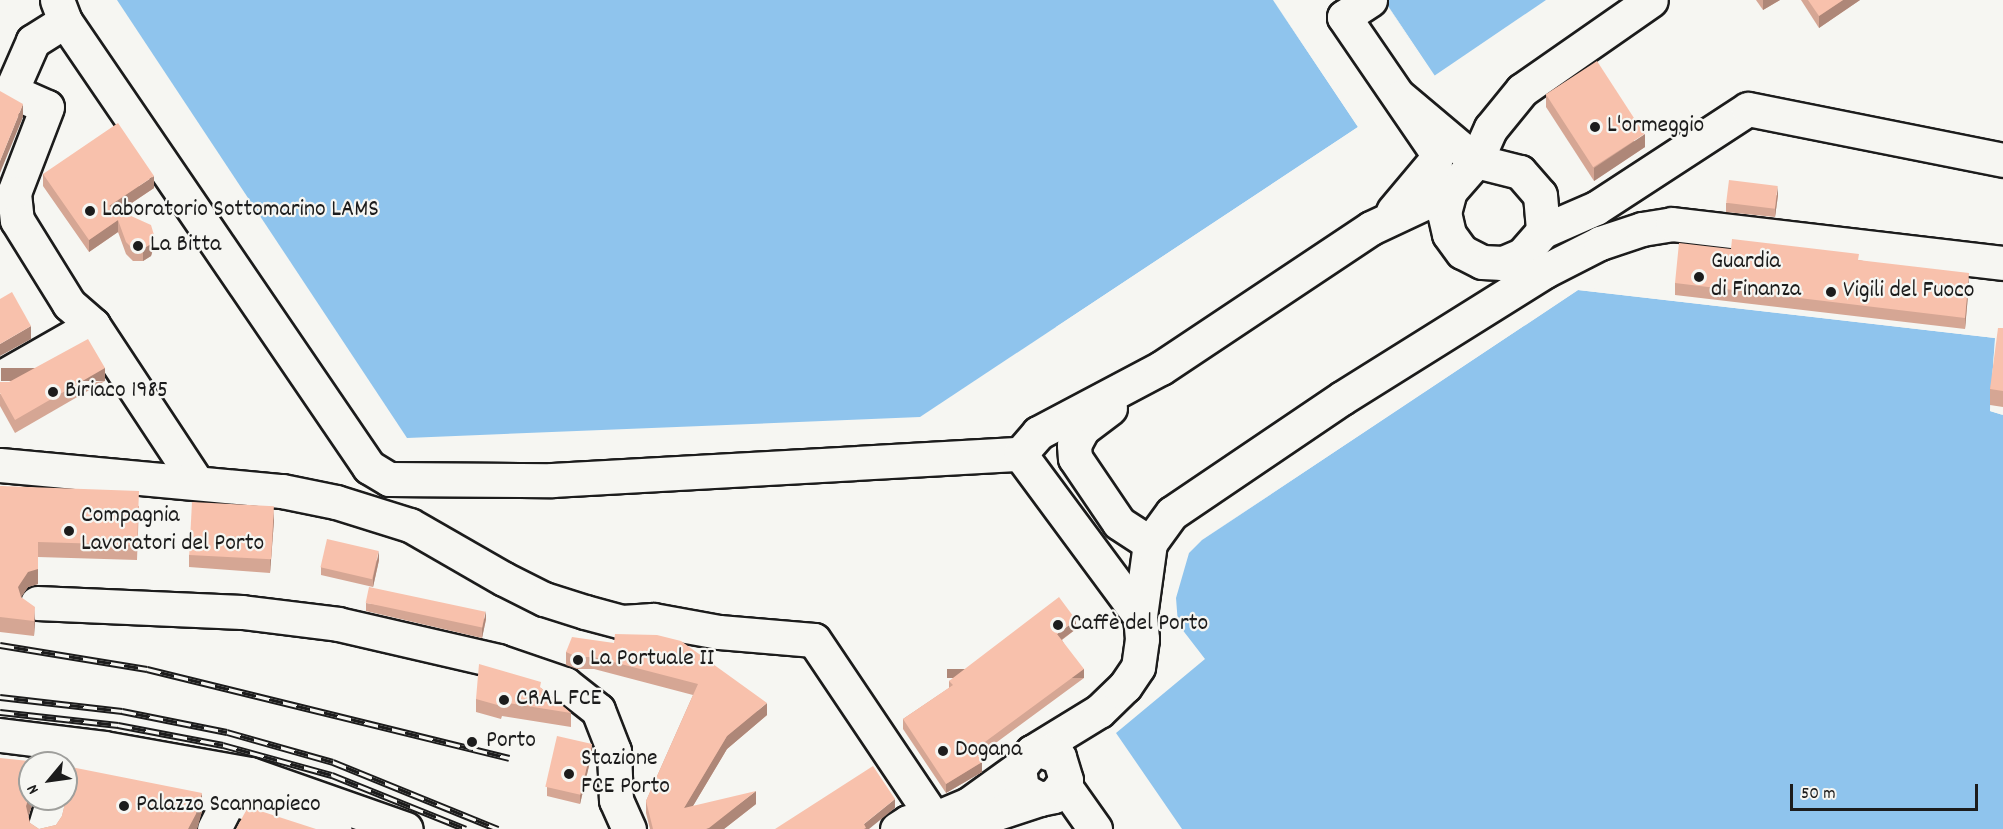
<!DOCTYPE html>
<meta charset="utf-8">
<style>
body{margin:0}
#map{position:relative;width:2003px;height:829px;overflow:hidden;background:#f6f6f2;font-family:Dekko,sans-serif}
div>[style]{position:absolute}
.water>*{inset:0;background:#8fc4ed}
.pier>*{inset:0;background:#f6f6f2}
.roads{filter:drop-shadow(2px 0 #1c1c1c) drop-shadow(-2px 0 #1c1c1c) drop-shadow(0 2px #1c1c1c) drop-shadow(0 -2px #1c1c1c)}
.minor>*{height:33px;margin:-16.5px;padding:0 16.5px;transform-origin:16.5px;border-radius:16.5px;background:#f6f6f2}
.major>*{height:33px;margin:-16.5px;padding:0 16.5px;transform-origin:16.5px;border-radius:16.5px;background:#f6f6f2}
.rail>*{height:7px;margin-top:-3.5px;transform-origin:0;background:repeating-linear-gradient(90deg,#f6f6f2 0 14px,#1c1c1c 0 28px);box-sizing:border-box;border-block:2px solid #1c1c1c}
.wall>*{inset:0;background:#d5a694}
.shaded-wall>*{inset:0;background:#ae8778;transform-origin:0 0}
.building>*{inset:0;background:#f8c1ac;transform-origin:0 0}
.dots>*{width:16px;height:16px;translate:-50% -50%;box-sizing:border-box;border:3px solid #f6f6f2;border-radius:50%}
span{translate:-50% -50%;white-space:nowrap;text-align:center;line-height:1.15;-webkit-text-stroke:4.5px #f6f6f2;paint-order:stroke}
.poi-label{font-size:24px;color:#1c1c1c}
.left{translate:0 -50%;text-align:left}
.north{position:absolute;left:18px;top:751px;width:60px;height:60px;box-sizing:border-box;background:#f6f6f2;border:2px solid #9f9f9c;border-radius:50%;rotate:241deg;font-size:16px;font-weight:700;line-height:24px;text-align:center;color:#1c1c1c}
.north::after{content:'';display:block;margin:auto;width:21px;height:27px;background:#1c1c1c;clip-path:polygon(50% 0,100% 100%,50% 72%,0 100%)}
.scale{position:absolute;left:1790px;top:784px;width:188px;height:27px;box-sizing:border-box;border:3px solid #1c1c1c;border-top:0;padding-left:8px;font-size:18px;line-height:21px;white-space:nowrap;color:#1c1c1c;-webkit-text-stroke:4px #f6f6f2;paint-order:stroke}
</style>
<div id="map">
<div class="water">
<div style="clip-path:polygon(117px 0,1273px 0,1358px 127px,920px 417px,407px 438px)"></div>
<div style="clip-path:polygon(1384px 0,1546px 0,1434px 76px)"></div>
<div style="clip-path:polygon(1578px 290px,1995px 338px,1990px 411px,2003px 415px,2003px 829px,1182px 829px,1116px 733px,1205px 659px,1178px 624px,1176px 598px,1189px 553px,1202px 540px)"></div>
</div>
<div class="pier">
<div style="clip-path:polygon(1273px 0,1361px 129px,1057px 329px,1056px 327px,1358px 127px)"></div>
<div style="clip-path:polygon(1384px 0,1435px 76px,1549px 0,1435px 79px)"></div>
<div style="clip-path:polygon(1578px 287px,1995px 335px,1993px 409px,2003px 415px,1990px 411px,1995px 338px,1578px 290px,1202px 540px)"></div>
</div>
<div class="roads">
<div class="minor">
<div style="left:57px;top:0;width:22px;rotate:69deg"></div>
<div style="left:65px;top:21px;width:540px;rotate:55.72deg"></div>
<div style="left:369px;top:467px;width:23px;rotate:31deg"></div>
<div style="left:389px;top:479px;width:163px;rotate:0.4deg"></div>
<div style="left:552px;top:480px;width:469px;rotate:-3.2deg"></div>
<div style="left:1020px;top:454px;width:202px;rotate:53.5deg"></div>
<div style="left:1140px;top:616px;width:23px;rotate:85deg"></div>
<div style="left:1142px;top:639px;width:28px;rotate:98deg"></div>
<div style="left:1138px;top:667px;width:23px;rotate:124deg"></div>
<div style="left:1125px;top:686px;width:36px;rotate:136deg"></div>
<div style="left:1099px;top:711px;width:79px;rotate:148.5deg"></div>
<div style="left:1370px;top:0;width:31px;rotate:147deg"></div>
<div style="left:1344px;top:17px;width:161px;rotate:55.6deg"></div>
<div style="left:1435px;top:150px;width:11px;rotate:90deg"></div>
<div style="left:1435px;top:161px;width:65px;rotate:130deg"></div>
<div style="left:65px;top:21px;width:38px;rotate:148deg"></div>
<div style="left:33px;top:41px;width:55px;rotate:113.7deg"></div>
<div style="left:11px;top:91px;width:39px;rotate:24deg"></div>
<div style="left:47px;top:107px;width:92px;rotate:111deg"></div>
<div style="left:14px;top:193px;width:27px;rotate:84deg"></div>
<div style="left:17px;top:220px;width:99px;rotate:58.2deg"></div>
<div style="left:69px;top:304px;width:32px;rotate:41deg"></div>
<div style="left:93px;top:325px;width:189px;rotate:56.6deg"></div>
<div style="left:1400px;top:97px;width:99px;rotate:40.1deg"></div>
<div style="left:1476px;top:161px;width:36px;rotate:-66deg"></div>
<div style="left:1491px;top:128px;width:49px;rotate:-50.8deg"></div>
<div style="left:1522px;top:90px;width:157px;rotate:-34.9deg"></div>
<div style="left:1476px;top:161px;width:45px;rotate:14deg"></div>
<div style="left:1520px;top:172px;width:30px;rotate:49deg"></div>
<div style="left:1540px;top:195px;width:36px;rotate:85deg"></div>
<div style="left:1543px;top:231px;width:32px;rotate:131deg"></div>
<div style="left:1522px;top:255px;width:21px;rotate:157deg"></div>
<div style="left:1503px;top:263px;width:21px;rotate:-177deg"></div>
<div style="left:1482px;top:262px;width:22px;rotate:-153deg"></div>
<div style="left:1462px;top:252px;width:22px;rotate:-126deg"></div>
<div style="left:1449px;top:234px;width:22px;rotate:-103deg"></div>
<div style="left:1444px;top:213px;width:23px;rotate:-75deg"></div>
<div style="left:1450px;top:191px;width:40px;rotate:-49deg"></div>
<div style="left:1543px;top:231px;width:58px;rotate:-23.5deg"></div>
<div style="left:1596px;top:208px;width:181px;rotate:-33.1deg"></div>
<div style="left:1748px;top:109px;width:260px;rotate:11.3deg"></div>
<div style="left:0;top:378px;width:107px;rotate:-29.7deg"></div>
<div style="left:1110px;top:408px;width:34px;rotate:143deg"></div>
<div style="left:1083px;top:428px;width:19px;rotate:118deg"></div>
<div style="left:1074px;top:445px;width:13px;rotate:86deg"></div>
<div style="left:1075px;top:458px;width:78px;rotate:55.9deg"></div>
<div style="left:1119px;top:523px;width:37px;rotate:33deg"></div>
<div style="left:1020px;top:454px;width:28px;rotate:-49deg"></div>
<div style="left:1038px;top:433px;width:139px;rotate:-27.9deg"></div>
<div style="left:1161px;top:368px;width:252px;rotate:-33.7deg"></div>
<div style="left:1371px;top:228px;width:87px;rotate:-25.1deg"></div>
<div style="left:0;top:465px;width:283px;rotate:5.3deg"></div>
<div style="left:282px;top:491px;width:55px;rotate:11.5deg"></div>
<div style="left:336px;top:502px;width:77px;rotate:17.3deg"></div>
<div style="left:410px;top:525px;width:108px;rotate:29.9deg"></div>
<div style="left:504px;top:579px;width:45px;rotate:26.6deg"></div>
<div style="left:544px;top:599px;width:43px;rotate:17.6deg"></div>
<div style="left:585px;top:612px;width:38px;rotate:15deg"></div>
<div style="left:622px;top:622px;width:31px;rotate:-4deg"></div>
<div style="left:653px;top:620px;width:67px;rotate:10.3deg"></div>
<div style="left:719px;top:632px;width:95px;rotate:4.8deg"></div>
<div style="left:814px;top:640px;width:228px;rotate:56.1deg"></div>
<div style="left:37px;top:603px;width:205px;rotate:2.5deg"></div>
<div style="left:242px;top:612px;width:97px;rotate:7.1deg"></div>
<div style="left:338px;top:624px;width:164px;rotate:13deg"></div>
<div style="left:498px;top:661px;width:71px;rotate:18.9deg"></div>
<div style="left:565px;top:684px;width:42px;rotate:38.2deg"></div>
<div style="left:598px;top:710px;width:44px;rotate:68.7deg"></div>
<div style="left:614px;top:751px;width:49px;rotate:87.7deg"></div>
<div style="left:616px;top:800px;width:32px;rotate:66deg"></div>
<div style="left:1140px;top:616px;width:74px;rotate:-82.2deg"></div>
<div style="left:1150px;top:543px;width:37px;rotate:-54deg"></div>
<div style="left:1172px;top:513px;width:205px;rotate:-34.1deg"></div>
<div style="left:1342px;top:398px;width:239px;rotate:-32deg"></div>
<div style="left:1545px;top:271px;width:62px;rotate:-27deg"></div>
<div style="left:1600px;top:243px;width:44px;rotate:-18.4deg"></div>
<div style="left:1642px;top:229px;width:30px;rotate:-9deg"></div>
<div style="left:1672px;top:224px;width:333px;rotate:6.7deg"></div>
<div style="left:1064px;top:785px;width:54px;rotate:54.8deg"></div>
<div style="left:44px;top:829px;width:31px;rotate:-73deg"></div>
<div style="left:214px;top:829px;width:35px;rotate:-63deg"></div>
<div style="left:897px;top:829px;width:13px;rotate:-32deg"></div>
<div style="left:908px;top:822px;width:28px;rotate:-8deg"></div>
<div style="left:936px;top:818px;width:36px;rotate:-23deg"></div>
<div style="left:969px;top:804px;width:62px;rotate:-35.8deg"></div>
<div style="left:1019px;top:768px;width:21px;rotate:-51deg"></div>
<div style="left:1032px;top:752px;width:10px;rotate:-6deg"></div>
<div style="left:1042px;top:751px;width:18px;rotate:19deg"></div>
<div style="left:1059px;top:757px;width:24px;rotate:73deg"></div>
<div style="left:1066px;top:780px;width:20px;rotate:127deg"></div>
<div style="left:1054px;top:796px;width:14px;rotate:168deg"></div>
<div style="left:1040px;top:799px;width:21px;rotate:-151deg"></div>
<div style="left:1022px;top:789px;width:21px;rotate:-98deg"></div>
<div style="left:971px;top:829px;width:27px;rotate:-33deg"></div>
<div style="left:994px;top:814px;width:48px;rotate:-18.1deg"></div>
</div>
<div class="major">
<div style="left:0;top:735px;width:105px;rotate:7.1deg"></div>
<div style="left:104px;top:748px;width:148px;rotate:10.1deg"></div>
<div style="left:250px;top:774px;width:165px;rotate:19.4deg"></div>
<div style="left:66px;top:765px;width:167px;rotate:11.4deg"></div>
<div style="left:230px;top:798px;width:109px;rotate:16.6deg"></div>
</div>
</div>
<div class="rail">
<div style="left:0;top:645px;width:149px;rotate:9.3deg"></div>
<div style="left:147px;top:669px;width:373px;rotate:13.8deg"></div>
<div style="left:0;top:697px;width:123px;rotate:6.5deg"></div>
<div style="left:122px;top:711px;width:107px;rotate:11.3deg"></div>
<div style="left:227px;top:732px;width:110px;rotate:15.8deg"></div>
<div style="left:333px;top:762px;width:178px;rotate:22.1deg"></div>
<div style="left:0;top:712px;width:119px;rotate:6.3deg"></div>
<div style="left:118px;top:725px;width:107px;rotate:10.8deg"></div>
<div style="left:223px;top:745px;width:113px;rotate:15.4deg"></div>
<div style="left:332px;top:775px;width:144px;rotate:21.9deg"></div>
</div>
<div class="wall">
<div style="clip-path:polygon(1756px 0,1780px 0,1763px 10px)"></div>
<div style="clip-path:polygon(1801px 0,1860px 0,1819px 28px)"></div>
<div style="clip-path:polygon(1546px 94px,1645px 147px,1594px 181px,1546px 107px)"></div>
<div style="clip-path:polygon(43px 174px,154px 188px,120px 211px,154px 246px,151px 256px,143px 261px,133px 261px,126px 254px,118px 232px,89px 252px,43px 186px)"></div>
<div style="clip-path:polygon(1778px 195px,1775px 217px,1726px 212px,1726px 203px)"></div>
<div style="clip-path:polygon(1731px 249px,1859px 260px,1969px 284px,1965px 329px,1675px 295px,1675px 283px)"></div>
<div style="clip-path:polygon(2003px 328px,2003px 407px,1990px 405px,1990px 389px)"></div>
<div style="clip-path:polygon(105px 381px,15px 433px,0 406px,0 394px)"></div>
<div style="clip-path:polygon(0 486px,139px 506px,137px 560px,38px 557px,38px 584px,28px 587px,21px 597px,35px 621px,34px 636px,0 632px)"></div>
<div style="clip-path:polygon(274px 520px,270px 573px,189px 567px,189px 555px)"></div>
<div style="clip-path:polygon(379px 560px,373px 587px,321px 575px,321px 567px)"></div>
<div style="clip-path:polygon(366px 603px,486px 619px,482px 638px,366px 611px)"></div>
<div style="clip-path:polygon(1076px 629px,1062px 640px,1084px 678px,978px 756px,982px 772px,946px 793px,903px 729px,903px 719px,949px 688px,949px 681px)"></div>
<div style="clip-path:polygon(614px 643px,767px 715px,727px 749px,693px 806px,756px 804px,724px 829px,650px 829px,646px 813px,646px 801px,693px 695px,594px 669px,577px 669px,566px 665px,566px 652px)"></div>
<div style="clip-path:polygon(541px 688px,571px 713px,571px 727px,502px 716px,501px 719px,476px 712px,476px 699px)"></div>
<div style="clip-path:polygon(592px 753px,580px 804px,547px 796px,547px 787px)"></div>
<div style="clip-path:polygon(66px 766px,202px 811px,197px 829px,0 829px,30px 799px,34px 799px,28px 816px,30px 823px,39px 829px,56px 825px,62px 816px,68px 791px,66px 788px)"></div>
</div>
<div class="shaded-wall">
<div style="clip-path:polygon(1763px 0,1780px 0,1763px 10px)"></div>
<div style="clip-path:polygon(1843px 0,1860px 0,1819px 28px,1819px 16px)"></div>
<div style="clip-path:polygon(23px 104px,23px 117px,0 173px,0 161px)"></div>
<div style="clip-path:polygon(1645px 134px,1645px 147px,1594px 181px,1594px 168px)"></div>
<div style="clip-path:polygon(154px 176px,154px 188px,109px 218px,109px 206px)"></div>
<div style="clip-path:polygon(1778px 186px,1778px 195px,1775px 217px,1775px 209px)"></div>
<div style="clip-path:polygon(118px 220px,118px 232px,89px 252px,89px 240px)"></div>
<div style="clip-path:polygon(154px 235px,154px 246px,151px 256px,143px 261px,143px 249px)"></div>
<div style="clip-path:polygon(1969px 273px,1969px 284px,1965px 329px,1965px 318px)"></div>
<div style="clip-path:polygon(31px 326px,31px 339px,0 356px,0 344px)"></div>
<div style="left:105px;top:368px;width:13px;height:104px;rotate:90deg"></div>
<div style="clip-path:polygon(274px 507px,274px 520px,270px 573px,270px 560px)"></div>
<div style="clip-path:polygon(38px 542px,38px 584px,28px 587px,18px 602px,18px 587px)"></div>
<div style="clip-path:polygon(379px 551px,379px 560px,373px 587px,373px 578px)"></div>
<div style="clip-path:polygon(35px 607px,35px 621px,34px 636px,34px 621px)"></div>
<div style="clip-path:polygon(486px 611px,486px 619px,482px 638px,482px 629px)"></div>
<div style="clip-path:polygon(1076px 620px,1076px 629px,1057px 643px,1057px 634px)"></div>
<div style="left:1084px;top:669px;width:9px;height:137px;rotate:90deg"></div>
<div style="clip-path:polygon(767px 703px,767px 715px,727px 749px,684px 821px,684px 808px,727px 736px)"></div>
<div style="clip-path:polygon(592px 744px,592px 753px,580px 804px,580px 795px)"></div>
<div style="clip-path:polygon(982px 762px,982px 772px,946px 793px,946px 784px)"></div>
<div style="clip-path:polygon(756px 791px,756px 804px,724px 829px,706px 829px)"></div>
<div style="clip-path:polygon(30px 793px,30px 799px,34px 799px,26px 824px,26px 806px)"></div>
<div style="clip-path:polygon(202px 793px,202px 811px,197px 829px,188px 829px)"></div>
<div style="clip-path:polygon(895px 799px,895px 808px,869px 829px,864px 829px,864px 824px)"></div>
</div>
<div class="building">
<div style="clip-path:polygon(1808px 0,1843px 0,1819px 16px)"></div>
<div style="left:1597px;top:61px;width:87px;height:61px;rotate:57deg"></div>
<div style="clip-path:polygon(0 91px,23px 104px,0 161px)"></div>
<div style="clip-path:polygon(118px 123px,154px 176px,109px 206px,151px 225px,154px 235px,151px 244px,143px 249px,133px 249px,126px 242px,118px 220px,89px 240px,43px 174px)"></div>
<div style="left:1729px;top:180px;width:49px;height:23px;rotate:7deg"></div>
<div style="clip-path:polygon(1732px 239px,1859px 254px,1858px 260px,1969px 273px,1965px 318px,1675px 283px,1679px 243px,1731px 249px)"></div>
<div style="clip-path:polygon(12px 292px,31px 326px,0 344px,0 299px)"></div>
<div style="clip-path:polygon(1998px 328px,2003px 328px,2003px 391px,1990px 389px)"></div>
<div style="clip-path:polygon(88px 339px,105px 368px,15px 420px,0 393px,0 382px,9px 382px)"></div>
<div style="clip-path:polygon(0 486px,139px 491px,137px 545px,38px 542px,38px 569px,28px 572px,18px 587px,21px 597px,35px 607px,34px 621px,0 617px)"></div>
<div style="left:192px;top:502px;width:82px;height:53px;rotate:3deg"></div>
<div style="left:327px;top:539px;width:53px;height:29px;rotate:13deg"></div>
<div style="left:369px;top:587px;width:119px;height:16px;rotate:12deg"></div>
<div style="clip-path:polygon(1059px 597px,1076px 620px,1057px 634px,1084px 669px,974px 750px,982px 762px,946px 784px,903px 719px,953px 685px,949px 681px)"></div>
<div style="clip-path:polygon(615px 634px,657px 635px,681px 641px,767px 703px,727px 736px,684px 808px,756px 791px,709px 828px,706px 829px,653px 829px,646px 801px,698px 684px,594px 657px,577px 657px,566px 652px,572px 637px,614px 643px)"></div>
<div style="clip-path:polygon(479px 664px,541px 682px,540px 687px,571px 713px,502px 702px,501px 706px,476px 699px)"></div>
<div style="left:557px;top:736px;width:36px;height:52px;rotate:13deg"></div>
<div style="clip-path:polygon(0 758px,48px 763px,30px 763px,30px 793px,26px 806px,30px 823px,39px 829px,56px 825px,62px 816px,71px 777px,66px 770px,66px 766px,202px 793px,196px 814px,188px 829px,0 829px)"></div>
<div style="clip-path:polygon(873px 766px,895px 799px,864px 824px,866px 828px,864px 829px,775px 829px)"></div>
<div style="clip-path:polygon(248px 807px,316px 829px,236px 829px)"></div>
</div>
<div class="dots">
<div style="left:1595px;top:127px;background:#1c1c1c"></div>
<div style="left:90px;top:211px;background:#1c1c1c"></div>
<div style="left:138px;top:246px;background:#1c1c1c"></div>
<div style="left:1699px;top:277px;background:#1c1c1c"></div>
<div style="left:1831px;top:292px;background:#1c1c1c"></div>
<div style="left:53px;top:392px;background:#1c1c1c"></div>
<div style="left:69px;top:531px;background:#1c1c1c"></div>
<div style="left:1058px;top:625px;background:#1c1c1c"></div>
<div style="left:578px;top:660px;background:#1c1c1c"></div>
<div style="left:504px;top:700px;background:#1c1c1c"></div>
<div style="left:472px;top:742px;background:#1c1c1c"></div>
<div style="left:943px;top:751px;background:#1c1c1c"></div>
<div style="left:569px;top:774px;background:#1c1c1c"></div>
<div style="left:124px;top:806px;background:#1c1c1c"></div>
</div>
<div class="poi-label">
<span class="left" style="left:1607px;top:127px">L'ormeggio</span>
<span class="left" style="left:102px;top:211px">Laboratorio Sottomarino LAMS</span>
<span class="left" style="left:150px;top:246px">La Bitta</span>
<span class="left" style="left:1711px;top:277px">Guardia<br>di Finanza</span>
<span class="left" style="left:1843px;top:292px">Vigili del Fuoco</span>
<span class="left" style="left:65px;top:392px">Biriaco 1985</span>
<span class="left" style="left:81px;top:531px">Compagnia<br>Lavoratori del Porto</span>
<span class="left" style="left:1070px;top:625px">Caffè del Porto</span>
<span class="left" style="left:590px;top:660px">La Portuale II</span>
<span class="left" style="left:516px;top:700px">CRAL FCE</span>
<span class="left" style="left:486px;top:742px">Porto</span>
<span class="left" style="left:955px;top:751px">Dogana</span>
<span class="left" style="left:581px;top:774px">Stazione<br>FCE Porto</span>
<span class="left" style="left:136px;top:806px">Palazzo Scannapieco</span>
</div>
<div class="north">N</div>
<div class="scale">50 m</div>
</div>
